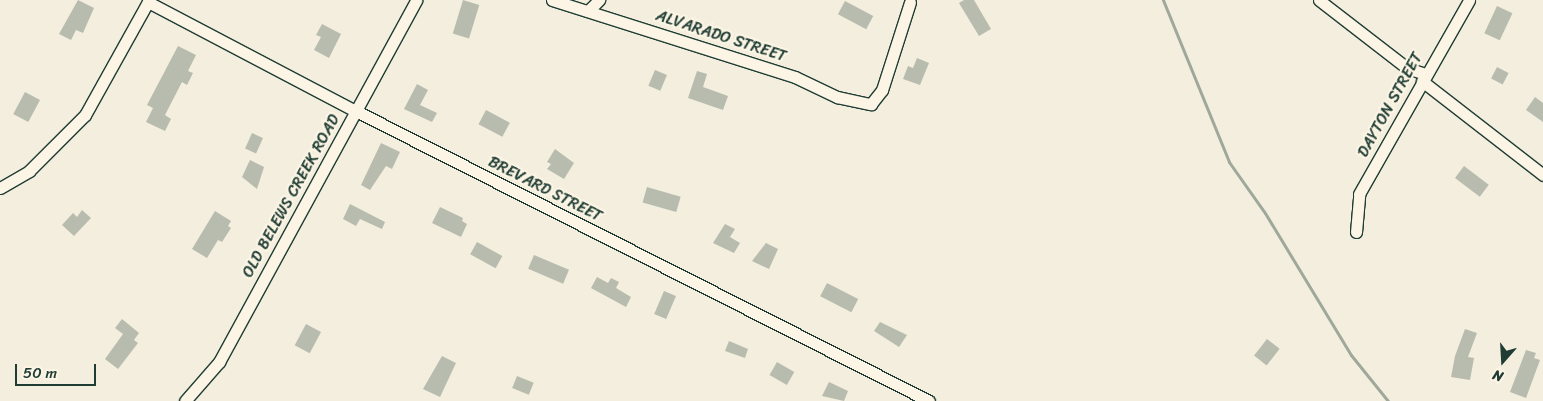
<!DOCTYPE html>
<style>
body{margin:0}
#map{position:relative;width:1543px;height:401px;overflow:hidden;background:#f3eede;font-family:Sriracha,sans-serif}
div>[style]{position:absolute}
.stream>*{height:3px;margin:-1.5px;padding:0 1.5px;transform-origin:1.5px;border-radius:1.5px;background:#a0a89b}
.building>*{inset:0;background:#b8bcae;transform-origin:0 0}
.roads{filter:drop-shadow(1px 0 #1f3d34) drop-shadow(-1px 0 #1f3d34) drop-shadow(0 1px #1f3d34) drop-shadow(0 -1px #1f3d34)}
.minor>*{height:11px;margin:-5.5px;padding:0 5.5px;transform-origin:5.5px;border-radius:5.5px;background:#fcf5e5}
span{translate:-50% -50%;white-space:nowrap;text-align:center;line-height:1.15;-webkit-text-stroke:4.5px #fcf5e5;paint-order:stroke}
.street-label{font-size:16px;color:#1f3d34}
.north{position:absolute;left:1478px;top:336px;width:50px;height:50px;-webkit-text-stroke:4px #fcf5e5;paint-order:stroke;rotate:199deg;font-size:14px;font-weight:700;line-height:20px;text-align:center;color:#1f3d34}
.north::after{content:'';display:block;margin:auto;width:18px;height:22px;background:#1f3d34;clip-path:polygon(50% 0,100% 100%,50% 72%,0 100%)}
.scale{position:absolute;left:15px;top:364px;width:81px;height:22px;box-sizing:border-box;border:2px solid #1f3d34;border-top:0;padding-left:6px;font-size:15px;line-height:18px;white-space:nowrap;color:#1f3d34;-webkit-text-stroke:4px #fcf5e5;paint-order:stroke}
</style>
<div id="map">
<div class="stream">
<div style="left:1163px;top:0;width:175px;rotate:67.8deg"></div>
<div style="left:1229px;top:162px;width:62px;rotate:54.8deg"></div>
<div style="left:1265px;top:213px;width:166px;rotate:58.8deg"></div>
<div style="left:1351px;top:355px;width:59px;rotate:51.2deg"></div>
</div>
<div class="building">
<div style="clip-path:polygon(78px 0,94px 8px,83px 33px,76px 30px,71px 40px,59px 34px)"></div>
<div style="left:463px;top:0;width:17px;height:35px;rotate:17deg"></div>
<div style="clip-path:polygon(964px 0,974px 0,991px 29px,979px 36px,959px 3px)"></div>
<div style="left:845px;top:1px;width:32px;height:15px;rotate:28deg"></div>
<div style="left:1497px;top:6px;width:17px;height:30px;rotate:25deg"></div>
<div style="clip-path:polygon(322px 24px,341px 34px,329px 58px,314px 50px,321px 37px,316px 35px)"></div>
<div style="clip-path:polygon(178px 46px,196px 55px,188px 71px,193px 73px,187px 85px,182px 82px,165px 115px,171px 119px,165px 131px,146px 122px,153px 108px,147px 105px)"></div>
<div style="clip-path:polygon(917px 58px,929px 63px,920px 85px,903px 79px,908px 66px,913px 68px)"></div>
<div style="left:1497px;top:67px;width:13px;height:13px;rotate:27deg"></div>
<div style="left:655px;top:70px;width:13px;height:17px;rotate:23deg"></div>
<div style="clip-path:polygon(697px 71px,707px 74px,703px 87px,728px 96px,723px 110px,688px 98px)"></div>
<div style="clip-path:polygon(417px 84px,428px 90px,420px 105px,437px 113px,432px 122px,404px 109px)"></div>
<div style="left:25px;top:92px;width:17px;height:25px;rotate:28deg"></div>
<div style="clip-path:polygon(1535px 97px,1543px 103px,1543px 122px,1526px 110px)"></div>
<div style="left:486px;top:110px;width:27px;height:16px;rotate:28deg"></div>
<div style="left:252px;top:133px;width:12px;height:17px;rotate:24deg"></div>
<div style="clip-path:polygon(381px 143px,400px 152px,392px 169px,386px 166px,370px 190px,361px 185px)"></div>
<div style="clip-path:polygon(555px 149px,574px 163px,564px 179px,547px 169px,551px 164px,547px 162px)"></div>
<div style="clip-path:polygon(250px 160px,264px 167px,257px 189px,242px 177px)"></div>
<div style="left:1464px;top:166px;width:31px;height:15px;rotate:37deg"></div>
<div style="left:647px;top:187px;width:35px;height:16px;rotate:16deg"></div>
<div style="clip-path:polygon(350px 204px,385px 222px,382px 229px,360px 219px,356px 226px,343px 219px)"></div>
<div style="clip-path:polygon(440px 207px,463px 218px,462px 221px,467px 224px,461px 237px,432px 223px)"></div>
<div style="clip-path:polygon(82px 210px,91px 218px,74px 236px,62px 225px,73px 213px,77px 217px)"></div>
<div style="clip-path:polygon(215px 211px,231px 221px,228px 226px,231px 228px,222px 242px,218px 240px,207px 258px,192px 249px)"></div>
<div style="clip-path:polygon(725px 224px,735px 229px,730px 237px,740px 243px,734px 253px,713px 243px)"></div>
<div style="left:477px;top:242px;width:29px;height:14px;rotate:29deg"></div>
<div style="clip-path:polygon(766px 243px,778px 249px,769px 269px,752px 261px)"></div>
<div style="left:534px;top:255px;width:38px;height:15px;rotate:23deg"></div>
<div style="clip-path:polygon(597px 277px,608px 283px,611px 278px,619px 282px,616px 288px,631px 297px,626px 307px,591px 288px)"></div>
<div style="left:827px;top:283px;width:35px;height:15px;rotate:27deg"></div>
<div style="left:664px;top:291px;width:13px;height:25px;rotate:23deg"></div>
<div style="clip-path:polygon(122px 319px,139px 333px,134px 340px,138px 343px,118px 369px,105px 359px,123px 334px,115px 328px)"></div>
<div style="clip-path:polygon(880px 322px,907px 335px,899px 347px,874px 331px)"></div>
<div style="left:306px;top:324px;width:17px;height:24px;rotate:28deg"></div>
<div style="clip-path:polygon(1465px 329px,1477px 333px,1468px 357px,1474px 358px,1470px 380px,1451px 377px,1455px 356px)"></div>
<div style="left:1267px;top:339px;width:16px;height:21px;rotate:38deg"></div>
<div style="clip-path:polygon(729px 341px,748px 349px,745px 358px,725px 351px)"></div>
<div style="clip-path:polygon(1526px 350px,1536px 353px,1534px 358px,1540px 360px,1526px 398px,1510px 392px)"></div>
<div style="clip-path:polygon(442px 356px,456px 363px,440px 397px,423px 389px)"></div>
<div style="left:777px;top:362px;width:20px;height:15px;rotate:30deg"></div>
<div style="left:517px;top:376px;width:18px;height:13px;rotate:22deg"></div>
<div style="clip-path:polygon(829px 382px,848px 391px,844px 401px,822px 396px)"></div>
</div>
<div class="roads">
<div class="minor">
<div style="left:552px;top:0;width:255px;rotate:17.6deg"></div>
<div style="left:795px;top:77px;width:47px;rotate:25.5deg"></div>
<div style="left:837px;top:97px;width:35px;rotate:12deg"></div>
<div style="left:871px;top:104px;width:18px;rotate:-52deg"></div>
<div style="left:882px;top:90px;width:92px;rotate:-72.3deg"></div>
<div style="left:1319px;top:0;width:111px;rotate:37.7deg"></div>
<div style="left:1407px;top:68px;width:20px;rotate:18deg"></div>
<div style="left:148px;top:2px;width:235px;rotate:27.7deg"></div>
<div style="left:356px;top:111px;width:642px;rotate:26.84deg"></div>
<div style="left:588px;top:11px;width:16px;rotate:-45deg"></div>
<div style="left:1422px;top:81px;width:153px;rotate:37.8deg"></div>
<div style="left:0;top:188px;width:34px;rotate:-30deg"></div>
<div style="left:29px;top:171px;width:79px;rotate:-45deg"></div>
<div style="left:85px;top:115px;width:132px;rotate:-60.9deg"></div>
<div style="left:1356px;top:232px;width:38px;rotate:-85deg"></div>
<div style="left:1359px;top:194px;width:223px;rotate:-60.4deg"></div>
<div style="left:185px;top:401px;width:52px;rotate:-48.9deg"></div>
<div style="left:219px;top:362px;width:412px;rotate:-61.4deg"></div>
</div>
</div>
<div class="street-label">
<span style="left:721px;top:36px;rotate:18deg">ALVARADO STREET</span>
<span style="left:1390px;top:105px;rotate:-61deg">DAYTON STREET</span>
<span style="left:545px;top:189px;rotate:27deg">BREVARD STREET</span>
<span style="left:291px;top:196px;rotate:-61deg">OLD BELEWS CREEK ROAD</span>
</div>
<div class="north">N</div>
<div class="scale">50 m</div>
</div>
